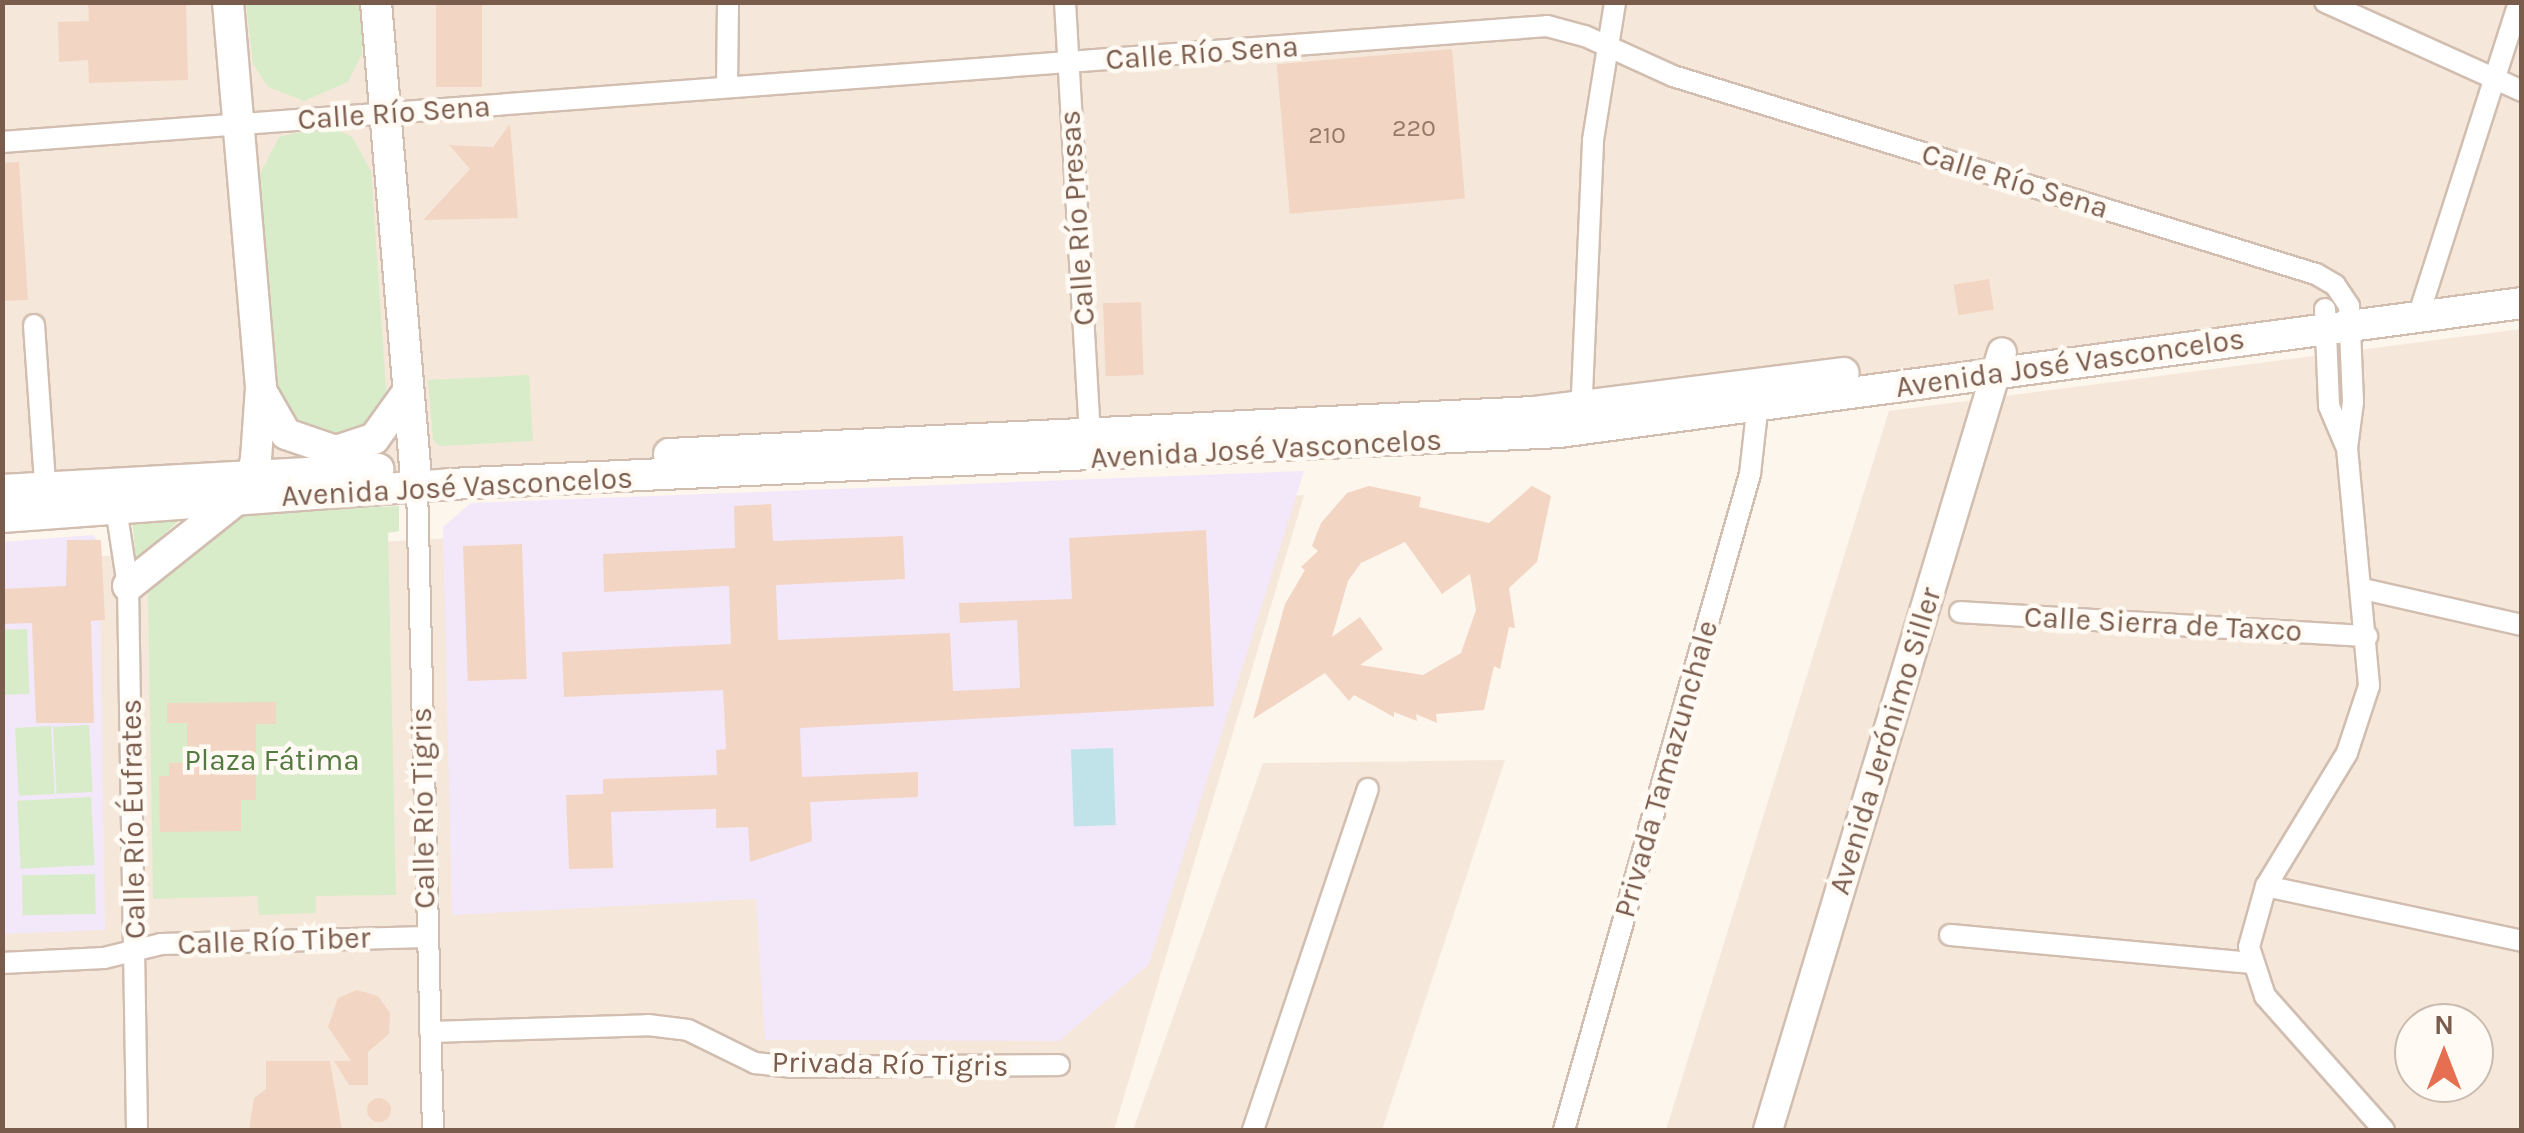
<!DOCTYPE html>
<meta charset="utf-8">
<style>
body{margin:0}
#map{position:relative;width:2524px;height:1133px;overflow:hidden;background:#fdf6ec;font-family:Karla,sans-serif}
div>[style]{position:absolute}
.residential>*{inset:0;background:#f5e8da}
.education>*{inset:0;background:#f3e8fa}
.green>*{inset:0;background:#d8ecc9;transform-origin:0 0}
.water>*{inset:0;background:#bfe3e8;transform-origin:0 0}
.building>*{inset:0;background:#f3d5c3;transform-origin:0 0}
.round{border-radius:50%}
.roads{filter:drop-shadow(2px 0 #d1beb0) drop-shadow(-2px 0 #d1beb0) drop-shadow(0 2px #d1beb0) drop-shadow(0 -2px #d1beb0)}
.minor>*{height:20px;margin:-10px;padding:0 10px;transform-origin:10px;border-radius:10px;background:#fff}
.tertiary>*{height:28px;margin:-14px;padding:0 14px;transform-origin:14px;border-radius:14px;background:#fff}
.secondary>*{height:30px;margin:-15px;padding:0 15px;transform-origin:15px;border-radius:15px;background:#fff}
span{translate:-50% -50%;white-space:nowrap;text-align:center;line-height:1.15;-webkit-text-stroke:9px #fffaf3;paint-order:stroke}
.number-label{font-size:25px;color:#987a6a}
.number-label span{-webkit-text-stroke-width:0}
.street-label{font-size:30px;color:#7a5c4d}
.park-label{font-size:30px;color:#537a41}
.frame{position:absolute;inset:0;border:5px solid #7a5c4d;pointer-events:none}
.north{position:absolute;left:2394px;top:1003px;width:100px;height:100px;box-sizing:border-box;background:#fffaf3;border:2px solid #cabbb1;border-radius:50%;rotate:0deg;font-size:28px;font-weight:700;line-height:40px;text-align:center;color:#7a5c4d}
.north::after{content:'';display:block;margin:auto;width:35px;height:45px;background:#e76f51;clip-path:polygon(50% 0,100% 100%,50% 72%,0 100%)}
</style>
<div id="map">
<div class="residential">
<div style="clip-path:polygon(2px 3px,2521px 3px,2521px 312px,1761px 404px,3px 505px)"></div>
<div style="clip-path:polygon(evenodd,2521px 329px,2521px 1130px,1666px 1130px,1889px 411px,2521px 329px,2414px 1023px,2474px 1023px,2474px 1083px,2414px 1083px,2414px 1023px)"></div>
<div style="clip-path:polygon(1304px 495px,1114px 1130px,3px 1130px,3px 561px)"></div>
<div style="clip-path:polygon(1505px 760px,1382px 1130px,1133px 1130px,1263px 763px)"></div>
</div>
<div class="education">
<div style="clip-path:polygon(1304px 471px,1149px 964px,1059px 1041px,765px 1040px,756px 899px,452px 915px,443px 527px,471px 503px)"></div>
<div style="clip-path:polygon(93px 535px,99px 542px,105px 930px,3px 934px,2px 542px)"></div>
</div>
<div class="green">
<div style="clip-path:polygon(246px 3px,363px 3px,362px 54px,348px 82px,304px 101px,268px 87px,253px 64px)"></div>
<div style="clip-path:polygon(330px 125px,352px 137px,371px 171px,387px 403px,382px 414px,338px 445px,277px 412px,258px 178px,279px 137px)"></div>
<div style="clip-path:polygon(529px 375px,533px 441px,440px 446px,433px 440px,428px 380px)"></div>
<div style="clip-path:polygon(399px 506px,399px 531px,388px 533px,396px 895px,316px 896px,316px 913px,259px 915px,257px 896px,153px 899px,148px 593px,229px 514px)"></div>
<div style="clip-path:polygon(183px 517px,136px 560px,132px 521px)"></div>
<div style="left:27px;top:629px;width:65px;height:24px;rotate:88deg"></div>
<div style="left:89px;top:725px;width:67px;height:36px;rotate:87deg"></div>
<div style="left:51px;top:726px;width:68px;height:36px;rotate:87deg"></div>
<div style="left:91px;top:797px;width:68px;height:74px;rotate:87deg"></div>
<div style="left:95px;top:874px;width:40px;height:73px;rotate:89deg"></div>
</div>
<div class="water">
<div style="left:1113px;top:748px;width:77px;height:42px;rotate:88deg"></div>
</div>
<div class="building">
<div style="clip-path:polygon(88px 2px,186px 2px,188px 80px,89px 83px,88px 60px,59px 62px,58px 22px,89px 21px)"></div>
<div style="left:436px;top:2px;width:46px;height:85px"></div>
<div style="left:1452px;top:49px;width:150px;height:176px;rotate:85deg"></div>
<div style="clip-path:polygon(510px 124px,518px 218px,423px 220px,470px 169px,449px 145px,493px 147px)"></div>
<div style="clip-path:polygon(19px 162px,28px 300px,2px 301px,2px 163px)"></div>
<div style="left:1989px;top:279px;width:31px;height:36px;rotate:81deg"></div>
<div style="left:1141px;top:302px;width:73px;height:38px;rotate:88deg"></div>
<div style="clip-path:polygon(evenodd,1369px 486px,1421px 497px,1419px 507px,1489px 523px,1532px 486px,1551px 496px,1537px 562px,1509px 588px,1515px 628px,1509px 627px,1500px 669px,1494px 666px,1484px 710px,1436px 714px,1437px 723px,1416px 714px,1417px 721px,1394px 712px,1394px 717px,1354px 695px,1349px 701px,1325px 673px,1253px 719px,1285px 604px,1305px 570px,1301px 567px,1318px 551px,1312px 546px,1321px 523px,1347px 493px,1369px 486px,1405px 542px,1442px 594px,1470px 574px,1476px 610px,1461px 653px,1423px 675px,1360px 665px,1383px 649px,1360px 617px,1332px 637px,1348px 581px,1361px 563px,1405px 542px)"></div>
<div style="clip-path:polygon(771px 504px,773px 541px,903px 536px,905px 579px,776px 585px,778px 640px,950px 633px,953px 691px,1020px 688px,1017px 620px,960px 623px,959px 603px,1072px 599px,1069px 538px,1206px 530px,1214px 706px,800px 728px,802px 777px,918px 772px,918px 797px,810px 802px,812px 841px,750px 862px,748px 827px,716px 828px,716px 809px,611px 812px,613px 868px,569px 869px,566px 795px,603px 794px,603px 779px,717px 775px,716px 750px,726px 749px,723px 690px,564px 697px,562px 652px,731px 644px,729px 586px,604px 592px,603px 554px,735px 548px,734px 506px)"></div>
<div style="clip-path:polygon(67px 540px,101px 540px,105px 620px,91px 621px,94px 723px,36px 723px,32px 623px,2px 624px,2px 589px,66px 586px)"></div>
<div style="left:522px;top:544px;width:135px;height:59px;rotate:88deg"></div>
<div style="clip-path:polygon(276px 702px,276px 724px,256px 724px,256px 800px,241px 800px,241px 831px,160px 832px,159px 776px,169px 776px,169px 763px,187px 763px,187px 723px,167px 723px,167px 703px)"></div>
<div style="clip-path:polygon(357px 990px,378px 996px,390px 1013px,389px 1034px,368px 1052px,368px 1085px,349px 1085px,334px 1061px,351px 1061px,328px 1027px,338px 998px)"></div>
<div style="clip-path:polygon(266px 1061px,330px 1061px,342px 1130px,249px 1130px,254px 1098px,266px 1089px)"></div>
<div class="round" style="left:367px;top:1098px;width:24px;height:24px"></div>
</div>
<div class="roads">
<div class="minor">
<div style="left:1065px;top:2px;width:432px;rotate:86.7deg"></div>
<div style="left:2325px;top:2px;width:216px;rotate:24.3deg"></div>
<div style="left:727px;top:86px;width:84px;rotate:-89.3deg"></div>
<div style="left:2px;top:142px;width:1549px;rotate:-4.29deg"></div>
<div style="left:1547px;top:26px;width:39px;rotate:15deg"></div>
<div style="left:1585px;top:36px;width:97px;rotate:24.4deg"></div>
<div style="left:1673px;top:76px;width:673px;rotate:17.12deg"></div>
<div style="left:2316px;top:274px;width:22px;rotate:30deg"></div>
<div style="left:2335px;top:285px;width:25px;rotate:56deg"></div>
<div style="left:2349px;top:306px;width:96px;rotate:87.6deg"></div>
<div style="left:2353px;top:402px;width:46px;rotate:97.4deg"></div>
<div style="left:2347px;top:448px;width:239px;rotate:84.7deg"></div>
<div style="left:2369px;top:686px;width:71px;rotate:108.2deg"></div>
<div style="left:2347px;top:753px;width:156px;rotate:121.3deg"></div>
<div style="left:2266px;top:886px;width:63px;rotate:105.6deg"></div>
<div style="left:2249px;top:947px;width:52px;rotate:71.9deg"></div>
<div style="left:2265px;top:996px;width:179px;rotate:48.4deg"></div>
<div style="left:2325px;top:309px;width:97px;rotate:87.6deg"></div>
<div style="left:2329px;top:406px;width:43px;rotate:67deg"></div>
<div style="left:2418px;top:317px;width:331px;rotate:-72.2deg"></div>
<div style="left:34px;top:325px;width:172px;rotate:86deg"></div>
<div style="left:1581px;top:417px;width:277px;rotate:-87.5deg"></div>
<div style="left:1593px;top:140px;width:140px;rotate:-80.9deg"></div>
<div style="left:417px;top:486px;width:644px;rotate:88.58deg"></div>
<div style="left:116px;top:508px;width:79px;rotate:81.3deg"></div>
<div style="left:128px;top:586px;width:544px;rotate:89.05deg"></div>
<div style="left:2363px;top:589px;width:163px;rotate:12.8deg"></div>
<div style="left:1960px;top:612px;width:408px;rotate:3.4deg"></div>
<div style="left:2266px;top:886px;width:262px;rotate:12.1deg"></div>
<div style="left:1950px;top:935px;width:301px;rotate:5.3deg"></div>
<div style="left:2px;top:963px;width:102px;rotate:-2.8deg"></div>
<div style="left:104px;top:958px;width:59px;rotate:-13.8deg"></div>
<div style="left:161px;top:944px;width:266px;rotate:-1.5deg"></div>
<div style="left:430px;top:1032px;width:218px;rotate:-1.8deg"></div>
<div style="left:648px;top:1025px;width:40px;rotate:7.1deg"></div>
<div style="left:688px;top:1030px;width:75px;rotate:26.2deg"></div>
<div style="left:755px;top:1063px;width:36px;rotate:6deg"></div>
<div style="left:791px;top:1067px;width:268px;rotate:-0.4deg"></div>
<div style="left:1253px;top:1130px;width:360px;rotate:-71.4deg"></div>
<div style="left:1564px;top:1130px;width:682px;rotate:-74.17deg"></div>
<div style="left:1750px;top:474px;width:81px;rotate:-83.6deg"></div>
</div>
<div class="tertiary">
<div style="left:1768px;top:1130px;width:812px;rotate:-73.26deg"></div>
</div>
<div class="secondary">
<div style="left:376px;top:2px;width:486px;rotate:85.2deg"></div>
<div style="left:263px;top:394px;width:46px;rotate:60.1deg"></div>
<div style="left:286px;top:434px;width:53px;rotate:18.8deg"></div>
<div style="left:336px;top:451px;width:40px;rotate:-18deg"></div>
<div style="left:374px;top:439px;width:57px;rotate:-54.3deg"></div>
<div style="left:669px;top:454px;width:866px;rotate:-2.78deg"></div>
<div style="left:1534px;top:412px;width:312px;rotate:-7.2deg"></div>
<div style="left:2px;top:490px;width:377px;rotate:-3.2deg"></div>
<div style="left:2px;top:517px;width:449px;rotate:-4.2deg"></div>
<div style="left:450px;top:484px;width:1110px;rotate:-2.68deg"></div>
<div style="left:1559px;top:432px;width:972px;rotate:-7.63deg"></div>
<div style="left:128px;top:586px;width:138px;rotate:-38.5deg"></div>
<div style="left:236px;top:500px;width:23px;rotate:-50deg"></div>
<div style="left:251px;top:482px;width:24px;rotate:-78deg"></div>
<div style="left:256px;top:459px;width:72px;rotate:-86deg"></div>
<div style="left:261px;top:387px;width:386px;rotate:-94.9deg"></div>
</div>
</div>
<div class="number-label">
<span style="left:1414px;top:128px">220</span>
<span style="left:1327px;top:135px">210</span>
</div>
<div class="street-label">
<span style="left:1202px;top:53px;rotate:-4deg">Calle Río Sena</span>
<span style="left:394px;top:113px;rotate:-4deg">Calle Río Sena</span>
<span style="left:2015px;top:181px;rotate:17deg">Calle Río Sena</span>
<span style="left:1077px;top:218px;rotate:-94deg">Calle Río Presas</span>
<span style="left:2070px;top:363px;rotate:-8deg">Avenida José Vasconcelos</span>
<span style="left:1266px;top:449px;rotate:-3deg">Avenida José Vasconcelos</span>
<span style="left:457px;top:487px;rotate:-3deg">Avenida José Vasconcelos</span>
<span style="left:2163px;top:624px;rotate:3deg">Calle Sierra de Taxco</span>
<span style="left:1885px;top:741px;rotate:-73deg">Avenida Jerónimo Siller</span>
<span style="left:1666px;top:769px;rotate:-74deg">Privada Tamazunchale</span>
<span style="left:423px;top:808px;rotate:-91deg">Calle Río Tigris</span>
<span style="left:133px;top:819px;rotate:-91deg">Calle Río Éufrates</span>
<span style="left:274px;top:941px;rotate:-2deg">Calle Río Tiber</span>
<span style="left:890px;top:1064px;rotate:1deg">Privada Río Tigris</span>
</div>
<div class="park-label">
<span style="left:272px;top:760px">Plaza Fátima</span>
</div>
<div class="frame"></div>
<div class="north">N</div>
</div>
